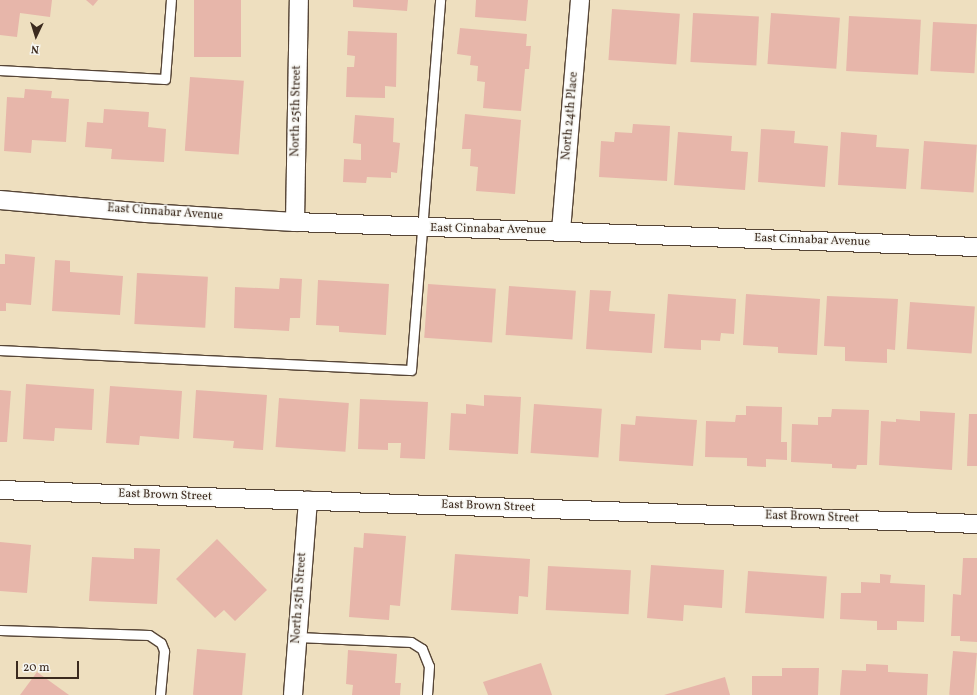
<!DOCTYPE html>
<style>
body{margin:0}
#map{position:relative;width:977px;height:695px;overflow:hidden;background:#eedfbf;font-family:Vollkorn,serif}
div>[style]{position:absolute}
.building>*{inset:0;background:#e7b6aa;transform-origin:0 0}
.roads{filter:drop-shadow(1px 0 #564536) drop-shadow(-1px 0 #564536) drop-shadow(0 1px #564536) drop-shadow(0 -1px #564536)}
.lane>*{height:9px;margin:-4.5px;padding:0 4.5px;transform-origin:4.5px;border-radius:4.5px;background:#fff}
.street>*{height:18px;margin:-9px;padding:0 9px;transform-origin:9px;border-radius:9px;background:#fff}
span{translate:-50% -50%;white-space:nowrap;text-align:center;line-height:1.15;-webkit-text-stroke:3px #f6f6f2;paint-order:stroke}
.street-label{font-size:12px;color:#3b2a1e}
.north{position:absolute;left:16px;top:16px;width:40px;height:40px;-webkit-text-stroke:3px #f6f6f2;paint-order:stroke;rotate:184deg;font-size:11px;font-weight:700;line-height:16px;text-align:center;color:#3b2a1e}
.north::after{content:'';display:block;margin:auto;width:14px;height:18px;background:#3b2a1e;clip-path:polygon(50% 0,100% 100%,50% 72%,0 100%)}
.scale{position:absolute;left:16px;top:661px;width:63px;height:18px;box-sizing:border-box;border:2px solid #3b2a1e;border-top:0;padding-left:5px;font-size:12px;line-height:14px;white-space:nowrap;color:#3b2a1e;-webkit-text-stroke:3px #f6f6f2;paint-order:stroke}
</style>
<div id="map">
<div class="building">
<div style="clip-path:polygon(0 0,52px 0,50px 17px,20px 13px,17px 37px,0 35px)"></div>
<div style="clip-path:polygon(86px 0,98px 0,93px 6px)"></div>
<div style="left:194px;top:0;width:47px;height:57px"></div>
<div style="clip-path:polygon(353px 0,408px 0,407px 11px,353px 7px)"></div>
<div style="clip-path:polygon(476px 0,528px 0,526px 21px,475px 17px)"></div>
<div style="left:612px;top:9px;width:68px;height:51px;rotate:4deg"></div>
<div style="left:693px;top:13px;width:66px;height:49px;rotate:3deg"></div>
<div style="left:771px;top:13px;width:69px;height:51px;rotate:4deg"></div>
<div style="left:849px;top:16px;width:72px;height:55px;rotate:3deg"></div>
<div style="left:933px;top:22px;width:44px;height:49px;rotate:3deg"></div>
<div style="clip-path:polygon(460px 28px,527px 34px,526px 46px,531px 46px,529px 69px,525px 69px,521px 111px,483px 108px,485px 82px,477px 81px,478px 66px,470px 65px,471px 56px,457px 54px)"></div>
<div style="clip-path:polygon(348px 31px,397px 33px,396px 87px,385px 86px,385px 98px,346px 97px,347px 67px,354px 67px,355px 56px,347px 55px)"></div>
<div style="left:190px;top:77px;width:54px;height:74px;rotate:4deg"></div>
<div style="clip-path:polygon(25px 89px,52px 91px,51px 98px,69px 99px,66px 142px,32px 140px,31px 153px,4px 151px,7px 97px,24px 98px)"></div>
<div style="clip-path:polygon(104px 109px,149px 112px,148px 127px,166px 129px,164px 162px,111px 159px,112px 149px,85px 147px,87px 122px,103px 123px)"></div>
<div style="clip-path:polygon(465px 114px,521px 120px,515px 194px,476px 191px,478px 167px,470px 166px,471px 149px,462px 149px)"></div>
<div style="clip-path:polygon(355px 115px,394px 118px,393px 142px,400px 143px,397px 173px,391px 172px,391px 178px,367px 177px,366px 183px,343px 182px,344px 159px,361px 160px,361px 144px,353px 143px)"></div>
<div style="clip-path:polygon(633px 124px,670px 126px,667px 181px,599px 177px,601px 141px,614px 142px,615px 132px,632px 133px)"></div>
<div style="clip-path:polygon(761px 129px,795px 131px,794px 143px,828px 146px,825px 187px,758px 182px)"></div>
<div style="clip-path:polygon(678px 132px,732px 136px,731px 151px,748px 152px,745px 190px,674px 185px)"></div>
<div style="clip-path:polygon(841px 132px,877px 135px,876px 147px,909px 149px,906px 189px,838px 185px)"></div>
<div style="left:924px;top:141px;width:53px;height:48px;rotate:4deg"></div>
<div style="clip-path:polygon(5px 254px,35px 257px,31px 305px,6px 303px,6px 311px,0 311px,0 264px,5px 264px)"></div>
<div style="clip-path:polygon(55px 260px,70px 261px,70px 272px,123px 276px,120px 315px,52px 311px)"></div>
<div style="left:137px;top:273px;width:71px;height:51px;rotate:3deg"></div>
<div style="clip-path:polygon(280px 278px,302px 279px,300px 318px,290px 318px,289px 331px,234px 328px,235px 287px,279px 289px)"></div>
<div style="clip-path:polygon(318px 280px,389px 284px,386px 335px,339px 332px,339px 326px,316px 325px)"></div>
<div style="left:428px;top:284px;width:68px;height:54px;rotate:4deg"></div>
<div style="left:509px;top:286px;width:67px;height:49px;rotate:4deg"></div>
<div style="clip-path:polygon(590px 290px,611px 291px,609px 311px,655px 314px,652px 353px,586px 349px)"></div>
<div style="clip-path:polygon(668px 294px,736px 299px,734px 334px,721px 333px,720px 341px,701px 340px,701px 350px,664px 348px)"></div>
<div style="clip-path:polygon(746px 294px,820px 299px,817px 355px,778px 353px,778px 347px,743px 345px)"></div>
<div style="clip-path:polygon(827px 296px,898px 299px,895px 350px,887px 349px,887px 363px,845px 361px,845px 347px,824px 346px)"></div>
<div style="left:910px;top:302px;width:65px;height:47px;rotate:4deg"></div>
<div style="clip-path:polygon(26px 384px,94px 389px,92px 430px,55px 428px,54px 441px,23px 439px)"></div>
<div style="clip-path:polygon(110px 386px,182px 391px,179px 439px,140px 436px,139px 445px,106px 443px)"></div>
<div style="clip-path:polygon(0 390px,11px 391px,7px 442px,0 442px)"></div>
<div style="clip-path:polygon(196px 390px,267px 395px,263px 450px,233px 448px,234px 441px,193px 438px)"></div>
<div style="clip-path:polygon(484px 395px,521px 397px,518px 454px,449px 450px,451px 413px,466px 414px,466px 404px,484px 406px)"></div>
<div style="left:279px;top:398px;width:70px;height:49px;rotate:4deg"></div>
<div style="clip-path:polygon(360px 399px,428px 402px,425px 459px,400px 458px,401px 443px,388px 443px,388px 450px,358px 449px)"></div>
<div style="left:534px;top:404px;width:68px;height:49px;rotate:4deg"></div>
<div style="clip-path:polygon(746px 406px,782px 407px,781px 442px,787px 442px,787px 460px,766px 459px,766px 467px,747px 466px,747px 458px,705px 457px,706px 421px,735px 422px,736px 415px,746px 415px)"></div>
<div style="clip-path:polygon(832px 409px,869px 410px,867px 465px,857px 465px,856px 469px,832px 468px,832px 464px,791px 462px,792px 424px,818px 425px,818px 417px,831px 417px)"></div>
<div style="clip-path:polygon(920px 411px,955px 413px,952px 470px,879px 465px,881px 421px,896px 422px,896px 419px,920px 421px)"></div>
<div style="clip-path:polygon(969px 414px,977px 414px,977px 466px,967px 466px)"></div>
<div style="clip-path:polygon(636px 416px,697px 420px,693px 466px,619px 461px,621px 424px,635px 425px)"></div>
<div style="clip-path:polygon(364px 533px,406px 536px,400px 606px,390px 605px,389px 620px,349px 617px,354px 547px,363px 548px)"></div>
<div style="clip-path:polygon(217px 539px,267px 590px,235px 621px,224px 610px,215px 618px,176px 579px)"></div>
<div style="clip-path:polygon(0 542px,31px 545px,27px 593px,0 591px)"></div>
<div style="clip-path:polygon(134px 548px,160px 549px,157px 604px,89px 601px,92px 557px,134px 559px)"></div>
<div style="clip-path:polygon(455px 554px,530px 559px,528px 597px,519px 596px,518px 614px,451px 610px)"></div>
<div style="clip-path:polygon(963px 558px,977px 558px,977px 642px,960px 641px,960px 636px,951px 636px,953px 594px,961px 595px)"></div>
<div style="clip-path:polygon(651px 565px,724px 570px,722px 608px,684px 605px,683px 621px,647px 618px)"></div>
<div style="left:548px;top:566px;width:83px;height:44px;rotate:3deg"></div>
<div style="left:748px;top:571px;width:79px;height:42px;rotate:4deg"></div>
<div style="clip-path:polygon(880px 574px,891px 575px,890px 583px,925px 585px,924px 622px,897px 621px,897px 630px,877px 630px,877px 621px,840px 619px,841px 593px,861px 593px,861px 582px,880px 583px)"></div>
<div style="left:197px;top:649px;width:49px;height:46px;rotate:5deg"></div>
<div style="clip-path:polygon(348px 650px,397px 654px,395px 683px,401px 683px,400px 695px,352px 695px,353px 685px,346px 684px)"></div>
<div style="left:953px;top:651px;width:24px;height:44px;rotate:5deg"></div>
<div style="clip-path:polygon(541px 663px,552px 695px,488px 695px,483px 682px)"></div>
<div style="clip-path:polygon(866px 664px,888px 665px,888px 672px,928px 674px,927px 695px,840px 695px,842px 670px,866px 671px)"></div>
<div style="clip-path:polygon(782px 668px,819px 668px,818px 695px,752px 695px,752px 676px,782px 676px)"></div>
<div style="clip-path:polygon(37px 672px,69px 695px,20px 695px)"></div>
<div style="clip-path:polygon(725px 677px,730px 695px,664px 695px)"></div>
</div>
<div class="roads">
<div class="lane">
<div style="left:0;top:70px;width:165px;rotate:3.1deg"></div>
<div style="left:165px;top:79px;width:79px;rotate:-85.7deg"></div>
<div style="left:0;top:350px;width:411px;rotate:2.8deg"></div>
<div style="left:411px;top:370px;width:371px;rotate:-85.5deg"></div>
<div style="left:0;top:630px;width:149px;rotate:1.9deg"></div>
<div style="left:149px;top:635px;width:14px;rotate:34deg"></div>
<div style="left:161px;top:643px;width:9px;rotate:69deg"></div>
<div style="left:164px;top:651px;width:44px;rotate:95.2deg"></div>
<div style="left:297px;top:637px;width:114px;rotate:2.5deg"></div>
<div style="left:411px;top:642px;width:13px;rotate:32deg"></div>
<div style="left:422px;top:649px;width:18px;rotate:68deg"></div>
<div style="left:429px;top:666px;width:29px;rotate:94deg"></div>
</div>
<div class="street">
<div style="left:0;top:200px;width:147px;rotate:5.1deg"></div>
<div style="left:146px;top:213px;width:149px;rotate:3.5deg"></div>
<div style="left:295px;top:222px;width:682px;rotate:2.1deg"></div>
<div style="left:295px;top:222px;width:222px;rotate:-89deg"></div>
<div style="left:561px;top:231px;width:232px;rotate:-85.3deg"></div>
<div style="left:0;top:490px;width:978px;rotate:1.99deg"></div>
<div style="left:293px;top:695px;width:195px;rotate:-85.6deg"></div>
</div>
</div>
<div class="street-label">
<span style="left:297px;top:111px;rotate:-89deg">North 25th Street</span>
<span style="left:571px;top:116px;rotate:-85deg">North 24th Place</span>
<span style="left:165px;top:213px;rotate:4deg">East Cinnabar Avenue</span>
<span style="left:488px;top:230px;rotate:1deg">East Cinnabar Avenue</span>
<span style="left:812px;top:241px;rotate:2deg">East Cinnabar Avenue</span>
<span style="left:165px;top:496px;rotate:2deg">East Brown Street</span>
<span style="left:488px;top:507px;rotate:2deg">East Brown Street</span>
<span style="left:812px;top:518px;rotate:2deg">East Brown Street</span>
<span style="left:300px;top:598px;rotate:-86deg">North 25th Street</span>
</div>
<div class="north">N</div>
<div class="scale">20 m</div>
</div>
